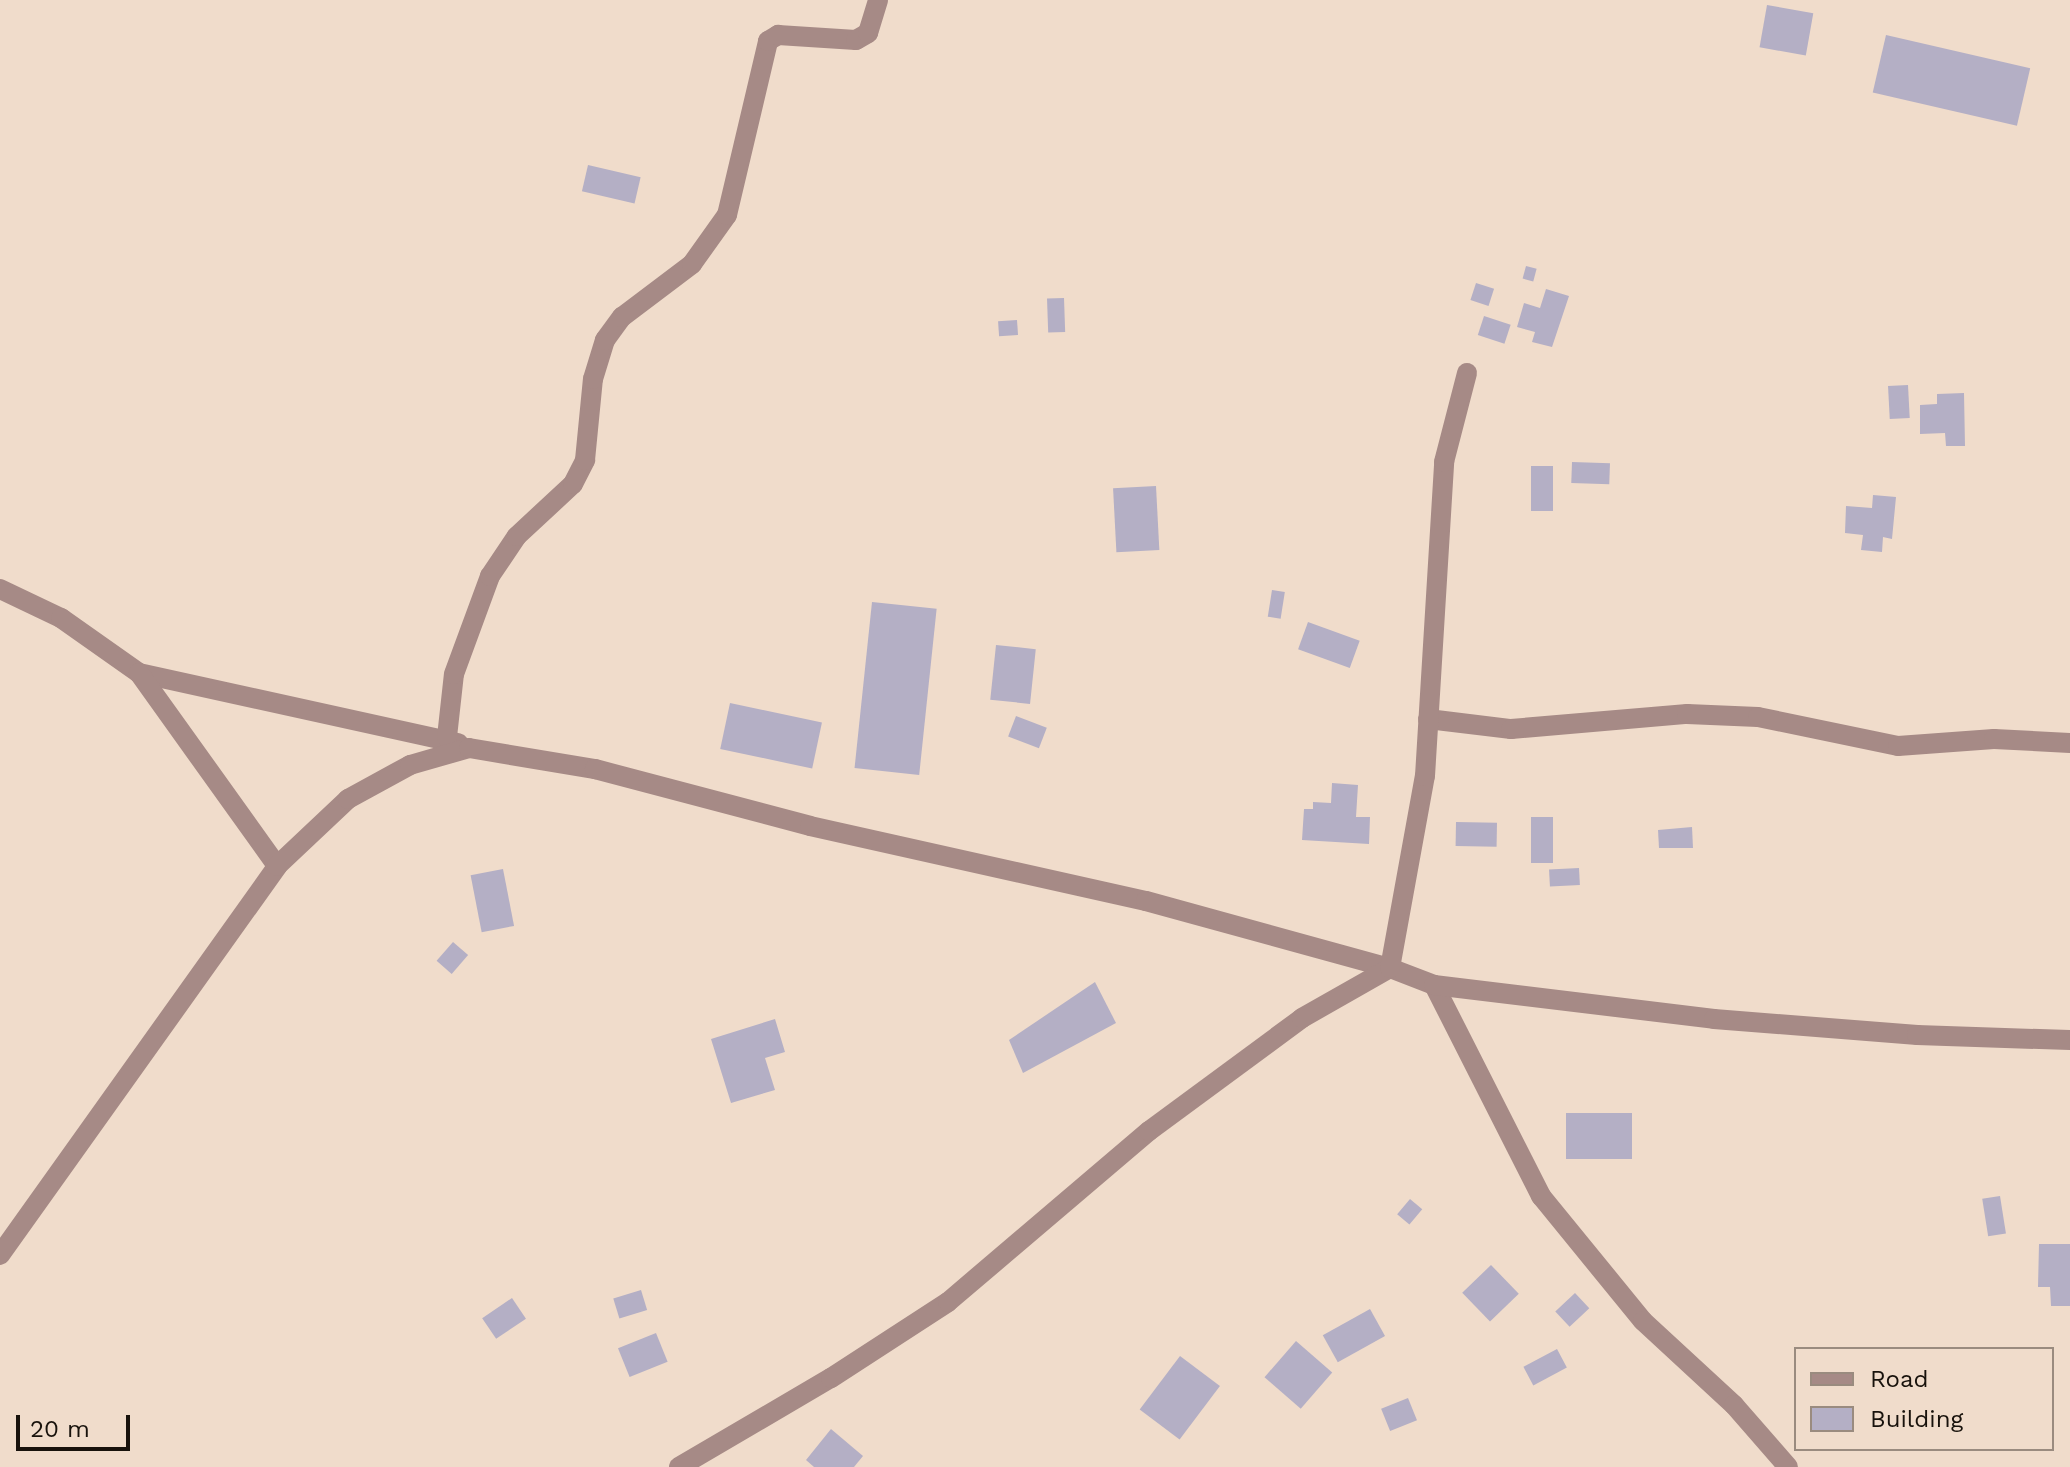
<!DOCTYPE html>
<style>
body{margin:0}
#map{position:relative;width:2070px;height:1467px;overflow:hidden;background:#f0dccb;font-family:"Work Sans",sans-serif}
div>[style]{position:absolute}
.building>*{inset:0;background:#b4afc5;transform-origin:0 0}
.street>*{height:20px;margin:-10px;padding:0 10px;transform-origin:10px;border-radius:10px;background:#a68a86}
span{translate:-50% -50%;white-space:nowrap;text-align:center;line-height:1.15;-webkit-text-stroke:7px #f0dccb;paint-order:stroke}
.legend{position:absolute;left:1794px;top:1347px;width:260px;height:104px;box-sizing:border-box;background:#f0dccb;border:2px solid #9a8b7f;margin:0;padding:10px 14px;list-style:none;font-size:24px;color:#18120c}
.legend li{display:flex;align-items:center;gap:16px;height:40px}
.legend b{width:40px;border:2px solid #9a8b7f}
.scale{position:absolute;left:16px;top:1415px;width:114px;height:36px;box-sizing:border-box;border:4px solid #18120c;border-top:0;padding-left:10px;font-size:24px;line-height:28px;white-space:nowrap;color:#18120c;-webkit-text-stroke:6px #f0dccb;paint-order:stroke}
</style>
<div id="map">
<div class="building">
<div style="left:1767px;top:5px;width:47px;height:43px;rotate:10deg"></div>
<div style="left:1886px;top:35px;width:148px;height:59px;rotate:13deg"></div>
<div style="left:588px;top:165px;width:54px;height:27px;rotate:13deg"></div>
<div style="left:1526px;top:266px;width:11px;height:13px;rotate:15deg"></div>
<div style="left:1476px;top:283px;width:19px;height:18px;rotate:18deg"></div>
<div style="clip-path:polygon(1546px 289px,1569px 296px,1552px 347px,1532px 342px,1535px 332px,1517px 327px,1524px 303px,1540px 308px)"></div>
<div style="left:1064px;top:298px;width:34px;height:17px;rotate:88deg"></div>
<div style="left:1484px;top:316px;width:28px;height:20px;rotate:18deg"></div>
<div style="left:1017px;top:320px;width:15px;height:19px;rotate:86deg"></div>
<div style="left:1908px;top:385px;width:33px;height:20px;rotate:87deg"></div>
<div style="clip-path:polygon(1964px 393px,1965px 446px,1946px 446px,1945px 433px,1920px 434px,1920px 405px,1937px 404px,1937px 394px)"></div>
<div style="left:1572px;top:462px;width:38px;height:21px;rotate:2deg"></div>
<div style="left:1531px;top:466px;width:22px;height:45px"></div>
<div style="left:1156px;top:486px;width:64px;height:43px;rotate:87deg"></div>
<div style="clip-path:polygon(1873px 495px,1896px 497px,1892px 539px,1883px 537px,1882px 552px,1861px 550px,1863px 535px,1845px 533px,1846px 506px,1872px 508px)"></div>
<div style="left:1272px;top:590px;width:13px;height:27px;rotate:9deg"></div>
<div style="left:872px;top:602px;width:65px;height:167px;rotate:6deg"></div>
<div style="left:1308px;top:622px;width:55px;height:29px;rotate:20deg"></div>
<div style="left:996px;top:645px;width:40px;height:55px;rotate:6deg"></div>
<div style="left:730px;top:703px;width:94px;height:47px;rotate:12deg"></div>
<div style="left:1016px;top:716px;width:33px;height:22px;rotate:21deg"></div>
<div style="clip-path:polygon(1332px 783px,1358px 785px,1356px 817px,1370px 817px,1369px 844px,1302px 840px,1304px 809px,1313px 809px,1313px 802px,1331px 803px)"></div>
<div style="left:1553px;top:817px;width:46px;height:22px;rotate:90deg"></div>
<div style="left:1456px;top:822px;width:41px;height:24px;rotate:1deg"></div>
<div style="clip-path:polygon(1692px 827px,1693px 848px,1659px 848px,1658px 830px)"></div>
<div style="left:1579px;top:868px;width:17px;height:30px;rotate:87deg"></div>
<div style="left:503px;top:869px;width:58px;height:33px;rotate:79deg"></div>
<div style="left:453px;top:942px;width:20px;height:25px;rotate:41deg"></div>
<div style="clip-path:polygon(1095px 982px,1116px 1023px,1023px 1073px,1009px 1040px)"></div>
<div style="clip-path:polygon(775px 1019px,785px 1052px,765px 1058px,775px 1090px,731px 1103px,711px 1039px)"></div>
<div style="left:1632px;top:1113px;width:46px;height:66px;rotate:90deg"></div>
<div style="left:2000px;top:1196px;width:38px;height:18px;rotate:81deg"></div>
<div style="left:1410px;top:1199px;width:16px;height:20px;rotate:40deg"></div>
<div style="clip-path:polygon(2039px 1244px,2070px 1244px,2070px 1306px,2051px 1306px,2050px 1287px,2038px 1287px)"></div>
<div style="left:1491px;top:1265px;width:40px;height:40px;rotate:46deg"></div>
<div style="left:641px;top:1290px;width:21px;height:29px;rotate:73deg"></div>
<div style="left:1575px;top:1293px;width:21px;height:27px;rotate:47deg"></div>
<div style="left:512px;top:1298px;width:25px;height:36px;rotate:56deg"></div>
<div style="left:1370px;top:1309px;width:31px;height:54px;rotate:61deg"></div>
<div style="left:656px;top:1333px;width:31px;height:41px;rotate:68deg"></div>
<div style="left:1296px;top:1341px;width:48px;height:48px;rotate:41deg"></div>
<div style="left:1557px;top:1349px;width:21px;height:38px;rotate:62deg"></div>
<div style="left:1180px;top:1356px;width:50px;height:67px;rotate:37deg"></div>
<div style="left:1408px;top:1398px;width:24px;height:29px;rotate:68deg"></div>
<div style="clip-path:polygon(831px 1429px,863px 1456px,854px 1467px,814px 1467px,806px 1460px)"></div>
</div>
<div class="street">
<div style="left:0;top:589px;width:68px;rotate:25.4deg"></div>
<div style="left:61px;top:618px;width:95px;rotate:35.2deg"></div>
<div style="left:139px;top:673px;width:327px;rotate:12.4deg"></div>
<div style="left:139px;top:673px;width:237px;rotate:54.4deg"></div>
<div style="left:1428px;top:719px;width:84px;rotate:6.9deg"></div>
<div style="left:1511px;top:729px;width:177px;rotate:-4.9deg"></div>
<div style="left:1687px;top:714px;width:71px;rotate:2.4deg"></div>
<div style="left:1758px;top:717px;width:143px;rotate:11.7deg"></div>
<div style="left:1898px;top:746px;width:96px;rotate:-4.2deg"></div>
<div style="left:1994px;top:739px;width:76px;rotate:3deg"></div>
<div style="left:447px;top:737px;width:63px;rotate:-83.7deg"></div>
<div style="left:454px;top:674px;width:104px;rotate:-69.8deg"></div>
<div style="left:490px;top:576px;width:48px;rotate:-56deg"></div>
<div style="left:517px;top:536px;width:76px;rotate:-42.9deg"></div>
<div style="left:573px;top:484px;width:27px;rotate:-63deg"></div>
<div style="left:585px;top:460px;width:81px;rotate:-84.4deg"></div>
<div style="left:593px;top:379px;width:41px;rotate:-72.9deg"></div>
<div style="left:605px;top:340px;width:29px;rotate:-54deg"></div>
<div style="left:622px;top:317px;width:88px;rotate:-37.1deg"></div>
<div style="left:692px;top:264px;width:60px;rotate:-54.5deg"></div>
<div style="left:727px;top:215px;width:179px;rotate:-76.7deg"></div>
<div style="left:768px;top:41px;width:12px;rotate:-31deg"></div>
<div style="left:778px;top:35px;width:78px;rotate:3.7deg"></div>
<div style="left:856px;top:40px;width:14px;rotate:-30deg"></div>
<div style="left:868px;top:33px;width:34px;rotate:-73deg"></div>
<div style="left:1434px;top:985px;width:237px;rotate:63.1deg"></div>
<div style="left:1541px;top:1196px;width:161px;rotate:50.8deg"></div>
<div style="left:1643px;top:1321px;width:124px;rotate:42.7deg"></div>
<div style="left:1734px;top:1405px;width:82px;rotate:48.9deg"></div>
<div style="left:0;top:1255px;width:478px;rotate:-54.5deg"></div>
<div style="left:277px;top:866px;width:98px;rotate:-43.3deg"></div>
<div style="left:348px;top:799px;width:71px;rotate:-28.7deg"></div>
<div style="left:410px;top:765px;width:61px;rotate:-16.1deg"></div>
<div style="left:469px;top:748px;width:128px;rotate:9.5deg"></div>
<div style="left:595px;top:769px;width:222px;rotate:14.8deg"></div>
<div style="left:810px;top:826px;width:344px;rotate:12.6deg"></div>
<div style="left:1146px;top:901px;width:253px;rotate:15.4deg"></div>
<div style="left:1390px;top:968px;width:47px;rotate:21.1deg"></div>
<div style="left:1434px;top:985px;width:282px;rotate:6.9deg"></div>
<div style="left:1714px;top:1019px;width:204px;rotate:4.5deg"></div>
<div style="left:1917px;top:1035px;width:153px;rotate:1.9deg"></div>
<div style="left:679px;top:1467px;width:176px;rotate:-30.4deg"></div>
<div style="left:831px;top:1378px;width:140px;rotate:-33deg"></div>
<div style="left:948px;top:1302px;width:264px;rotate:-40.4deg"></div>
<div style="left:1149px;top:1131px;width:190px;rotate:-36.4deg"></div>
<div style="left:1302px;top:1018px;width:101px;rotate:-29.6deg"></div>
<div style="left:1390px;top:968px;width:195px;rotate:-79.7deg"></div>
<div style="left:1425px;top:776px;width:315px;rotate:-86.5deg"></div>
<div style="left:1444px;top:462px;width:92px;rotate:-75.5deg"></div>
</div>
<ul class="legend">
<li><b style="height:10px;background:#a68a86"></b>Road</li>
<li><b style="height:22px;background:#b4afc5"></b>Building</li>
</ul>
<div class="scale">20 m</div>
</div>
